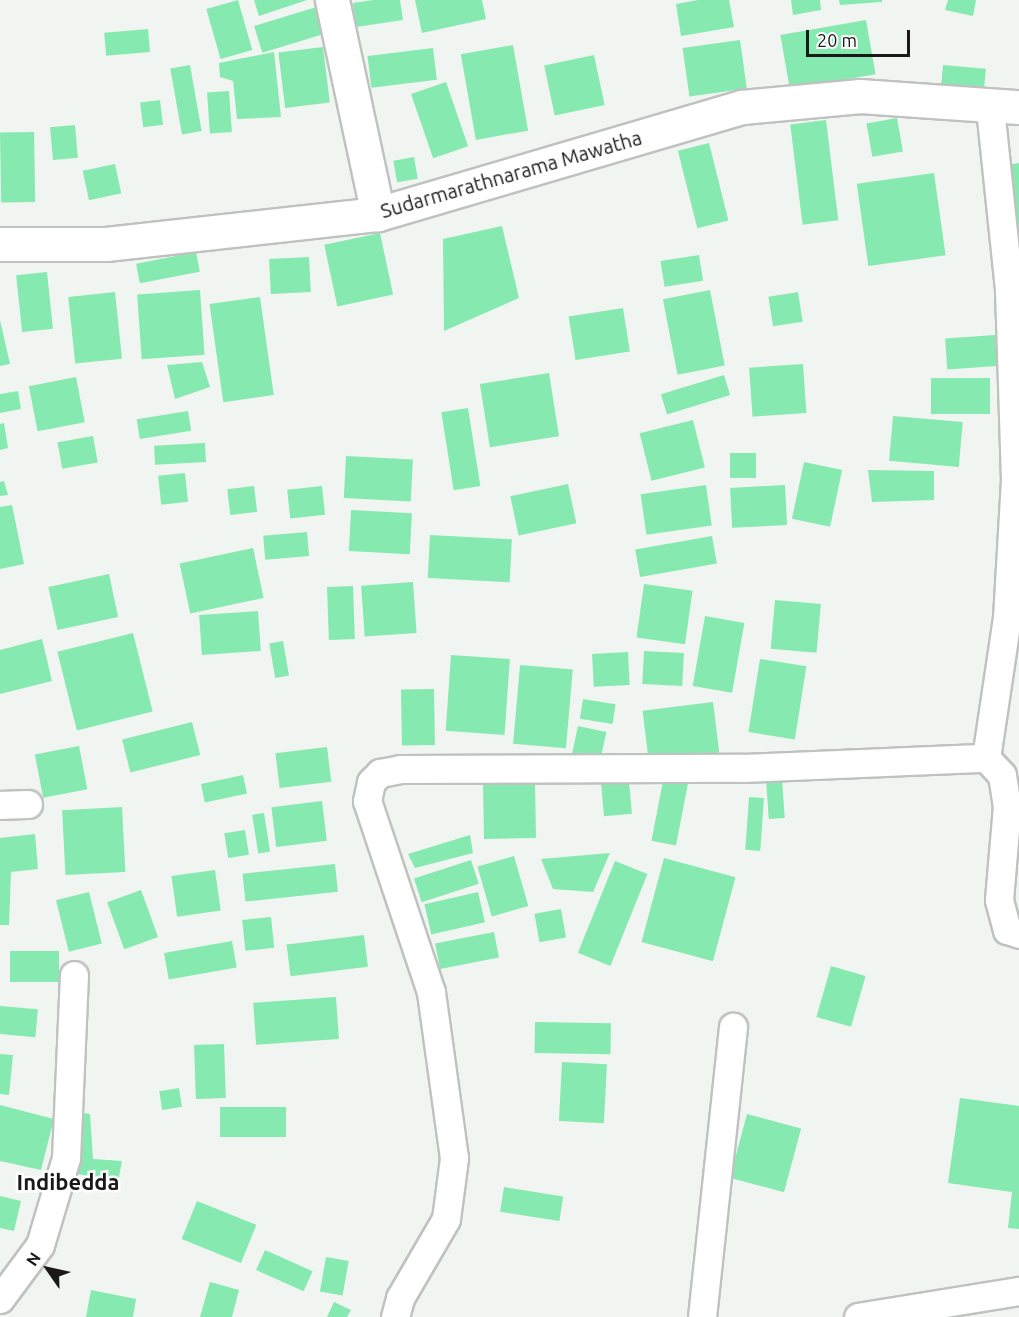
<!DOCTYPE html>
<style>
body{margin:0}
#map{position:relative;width:1019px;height:1317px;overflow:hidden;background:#f1f5f2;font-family:Ubuntu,sans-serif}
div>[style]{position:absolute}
.building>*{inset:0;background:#86e9b0;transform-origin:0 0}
.roads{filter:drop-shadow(2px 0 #bfc2c0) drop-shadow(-2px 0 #bfc2c0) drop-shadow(0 2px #bfc2c0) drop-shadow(0 -2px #bfc2c0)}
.minor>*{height:27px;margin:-13.5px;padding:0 13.5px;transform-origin:13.5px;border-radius:13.5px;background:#fff}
.tertiary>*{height:33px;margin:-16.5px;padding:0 16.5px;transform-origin:16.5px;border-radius:16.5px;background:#fff}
span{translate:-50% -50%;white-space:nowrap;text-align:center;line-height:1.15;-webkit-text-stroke:5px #fff;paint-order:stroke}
.street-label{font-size:20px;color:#181918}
.quarter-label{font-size:22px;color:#181918;font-weight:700}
.north{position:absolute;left:18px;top:1239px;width:60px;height:60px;-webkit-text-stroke:4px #fff;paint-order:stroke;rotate:304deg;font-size:16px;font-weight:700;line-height:24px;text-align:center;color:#181918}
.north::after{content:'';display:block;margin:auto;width:21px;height:27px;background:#181918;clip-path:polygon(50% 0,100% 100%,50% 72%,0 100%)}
.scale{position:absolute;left:806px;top:30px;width:104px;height:27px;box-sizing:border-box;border:3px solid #181918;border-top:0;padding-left:8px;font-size:18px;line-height:21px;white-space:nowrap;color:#181918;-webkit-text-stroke:4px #fff;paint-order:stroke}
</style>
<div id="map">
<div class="building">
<div style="left:238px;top:0;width:52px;height:33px;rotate:74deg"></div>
<div style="clip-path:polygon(254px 0,307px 0,259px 16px)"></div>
<div style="clip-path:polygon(373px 0,400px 0,403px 20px,356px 27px,353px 3px)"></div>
<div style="clip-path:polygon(415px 0,482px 0,486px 19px,422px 33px)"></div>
<div style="clip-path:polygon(698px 0,729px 0,734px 27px,681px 36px,676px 4px)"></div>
<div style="clip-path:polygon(791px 0,820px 0,821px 10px,793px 15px)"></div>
<div style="clip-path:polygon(839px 0,882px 0,882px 2px,840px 5px)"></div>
<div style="clip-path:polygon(948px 0,976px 0,973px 16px,945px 10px)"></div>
<div style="left:323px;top:5px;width:28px;height:72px;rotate:73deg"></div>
<div style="left:866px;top:20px;width:55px;height:87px;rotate:80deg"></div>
<div style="left:148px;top:29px;width:23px;height:44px;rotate:85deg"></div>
<div style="left:740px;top:40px;width:49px;height:58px;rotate:82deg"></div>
<div style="left:513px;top:45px;width:87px;height:53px;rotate:80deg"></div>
<div style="left:323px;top:47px;width:56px;height:45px;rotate:83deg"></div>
<div style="left:433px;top:48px;width:32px;height:66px;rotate:83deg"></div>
<div style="clip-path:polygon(274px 52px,281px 117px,237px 119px,233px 81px,220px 77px,219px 63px)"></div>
<div style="left:594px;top:55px;width:51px;height:51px;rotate:78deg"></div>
<div style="left:190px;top:65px;width:67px;height:20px;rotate:80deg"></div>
<div style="left:943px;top:65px;width:43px;height:21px;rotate:5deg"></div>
<div style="left:446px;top:82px;width:68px;height:37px;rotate:71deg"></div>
<div style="left:229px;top:91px;width:41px;height:22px;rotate:86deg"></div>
<div style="left:160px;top:100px;width:25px;height:20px;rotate:83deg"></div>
<div style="left:897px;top:118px;width:34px;height:31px;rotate:80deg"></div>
<div style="left:826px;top:120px;width:101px;height:36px;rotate:83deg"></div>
<div style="left:75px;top:125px;width:33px;height:25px;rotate:85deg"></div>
<div style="left:34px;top:132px;width:70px;height:34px;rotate:89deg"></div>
<div style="left:709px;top:143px;width:80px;height:32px;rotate:76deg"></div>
<div style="left:414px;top:157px;width:22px;height:21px;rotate:80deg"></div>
<div style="clip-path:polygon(1019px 163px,1019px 282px,1000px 166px)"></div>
<div style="left:115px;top:164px;width:30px;height:33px;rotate:78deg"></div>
<div style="left:934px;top:173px;width:83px;height:78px;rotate:82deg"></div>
<div style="clip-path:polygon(502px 226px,519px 298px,444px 331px,443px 239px)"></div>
<div style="left:380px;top:233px;width:63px;height:57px;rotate:78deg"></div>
<div style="left:196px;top:252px;width:20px;height:61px;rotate:79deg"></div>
<div style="left:699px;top:255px;width:26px;height:39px;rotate:81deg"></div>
<div style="left:309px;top:257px;width:35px;height:40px;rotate:87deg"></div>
<div style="left:47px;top:272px;width:57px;height:31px;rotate:84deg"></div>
<div style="left:200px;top:290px;width:65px;height:63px;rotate:86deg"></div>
<div style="left:710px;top:290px;width:77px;height:48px;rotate:79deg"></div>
<div style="left:115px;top:292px;width:67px;height:47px;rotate:84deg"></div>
<div style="left:798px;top:292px;width:30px;height:30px;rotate:81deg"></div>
<div style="left:260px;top:297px;width:99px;height:51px;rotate:82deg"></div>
<div style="left:623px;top:308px;width:44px;height:55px;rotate:81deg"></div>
<div style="clip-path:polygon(0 320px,10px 364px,0 366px)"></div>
<div style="left:995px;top:335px;width:31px;height:50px;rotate:86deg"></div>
<div style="clip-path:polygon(202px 362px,210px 387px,175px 399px,167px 365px)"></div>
<div style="left:803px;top:364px;width:49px;height:54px;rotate:86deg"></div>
<div style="left:549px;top:373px;width:64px;height:70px;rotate:81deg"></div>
<div style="left:724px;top:375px;width:21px;height:66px;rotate:73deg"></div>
<div style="left:76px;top:377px;width:46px;height:48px;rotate:79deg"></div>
<div style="left:990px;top:378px;width:36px;height:59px;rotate:90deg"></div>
<div style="clip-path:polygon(18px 391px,21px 409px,0 413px,0 394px)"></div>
<div style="left:468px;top:408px;width:79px;height:27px;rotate:81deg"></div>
<div style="left:188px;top:411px;width:20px;height:52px;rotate:81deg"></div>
<div style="left:893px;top:416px;width:70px;height:45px;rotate:5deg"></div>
<div style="left:693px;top:420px;width:49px;height:55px;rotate:76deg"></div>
<div style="clip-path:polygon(4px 423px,8px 448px,0 450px,0 424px)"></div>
<div style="left:93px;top:436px;width:27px;height:36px;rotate:80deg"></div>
<div style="left:205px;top:443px;width:19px;height:51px;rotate:87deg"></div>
<div style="left:730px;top:453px;width:26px;height:25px"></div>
<div style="left:346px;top:456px;width:67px;height:42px;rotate:3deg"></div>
<div style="left:804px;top:462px;width:39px;height:58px;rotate:12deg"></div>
<div style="clip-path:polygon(868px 470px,934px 471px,934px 500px,872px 502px)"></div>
<div style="left:185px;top:473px;width:29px;height:27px;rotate:84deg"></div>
<div style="clip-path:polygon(4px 481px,8px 495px,0 496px,0 482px)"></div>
<div style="left:568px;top:484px;width:40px;height:59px;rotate:78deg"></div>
<div style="left:706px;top:485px;width:41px;height:66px;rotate:82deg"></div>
<div style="left:785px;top:485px;width:40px;height:55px;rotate:87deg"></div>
<div style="left:254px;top:486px;width:26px;height:27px;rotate:83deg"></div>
<div style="left:322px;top:486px;width:29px;height:35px;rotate:84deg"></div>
<div style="clip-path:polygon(12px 505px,24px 564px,0 569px,0 507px)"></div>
<div style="left:351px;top:510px;width:61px;height:41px;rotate:3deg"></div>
<div style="left:307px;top:532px;width:24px;height:44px;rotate:85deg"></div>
<div style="left:430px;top:535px;width:82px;height:43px;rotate:3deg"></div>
<div style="left:712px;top:536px;width:28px;height:78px;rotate:80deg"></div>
<div style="left:253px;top:548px;width:51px;height:75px;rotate:78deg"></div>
<div style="left:109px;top:574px;width:44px;height:62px;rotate:78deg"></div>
<div style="left:413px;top:582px;width:51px;height:52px;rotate:86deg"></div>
<div style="left:644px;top:584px;width:49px;height:54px;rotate:8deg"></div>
<div style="left:353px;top:586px;width:53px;height:26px;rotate:88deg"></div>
<div style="left:775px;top:600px;width:46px;height:49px;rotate:5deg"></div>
<div style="left:258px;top:611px;width:40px;height:59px;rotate:86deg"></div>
<div style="left:705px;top:616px;width:40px;height:71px;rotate:10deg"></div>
<div style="left:133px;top:633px;width:81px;height:78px;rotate:76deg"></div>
<div style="clip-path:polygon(42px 639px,52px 681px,0 694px,0 650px)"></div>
<div style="left:283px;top:641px;width:35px;height:14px;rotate:80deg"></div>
<div style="left:644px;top:651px;width:40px;height:33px;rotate:3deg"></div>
<div style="left:628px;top:652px;width:33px;height:36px;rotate:87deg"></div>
<div style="left:451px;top:655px;width:59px;height:76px;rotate:4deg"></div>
<div style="left:760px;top:659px;width:47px;height:74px;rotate:9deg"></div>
<div style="left:520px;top:665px;width:53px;height:79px;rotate:5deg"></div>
<div style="left:434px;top:689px;width:56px;height:33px;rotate:89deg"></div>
<div style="left:583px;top:699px;width:33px;height:20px;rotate:9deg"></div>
<div style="left:713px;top:702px;width:51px;height:71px;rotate:83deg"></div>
<div style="left:192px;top:722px;width:34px;height:72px;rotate:76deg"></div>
<div style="left:578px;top:726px;width:29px;height:30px;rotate:12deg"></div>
<div style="left:79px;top:746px;width:44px;height:45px;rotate:79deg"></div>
<div style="left:327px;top:747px;width:35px;height:52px;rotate:83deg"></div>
<div style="left:243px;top:775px;width:19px;height:43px;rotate:78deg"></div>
<div style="left:664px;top:776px;width:25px;height:66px;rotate:11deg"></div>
<div style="left:782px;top:779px;width:39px;height:16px;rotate:86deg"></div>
<div style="left:629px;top:781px;width:33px;height:28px;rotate:85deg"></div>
<div style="left:535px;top:782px;width:56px;height:52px;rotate:89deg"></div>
<div style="left:749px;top:797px;width:15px;height:53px;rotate:4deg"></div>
<div style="left:322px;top:801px;width:40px;height:51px;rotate:83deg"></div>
<div style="left:122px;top:807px;width:65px;height:60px;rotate:87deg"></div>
<div style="left:264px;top:813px;width:39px;height:12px;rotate:81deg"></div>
<div style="left:245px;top:830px;width:25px;height:21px;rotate:81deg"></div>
<div style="clip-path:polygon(35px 834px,38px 869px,11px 872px,9px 925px,0 925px,0 838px)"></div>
<div style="clip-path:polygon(470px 835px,473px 853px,415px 868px,408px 854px)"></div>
<div style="clip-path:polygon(610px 853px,593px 892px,553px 889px,541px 859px)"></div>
<div style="left:514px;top:856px;width:52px;height:38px;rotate:74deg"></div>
<div style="left:664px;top:858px;width:74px;height:87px;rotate:15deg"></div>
<div style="left:471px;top:860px;width:25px;height:60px;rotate:72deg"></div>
<div style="left:615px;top:861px;width:35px;height:99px;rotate:22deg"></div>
<div style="left:335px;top:864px;width:28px;height:93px;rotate:84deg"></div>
<div style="left:215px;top:870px;width:41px;height:44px;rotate:82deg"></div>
<div style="left:141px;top:890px;width:50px;height:36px;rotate:70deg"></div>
<div style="left:89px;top:892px;width:53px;height:34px;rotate:76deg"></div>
<div style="left:478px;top:892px;width:31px;height:55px;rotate:77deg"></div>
<div style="left:561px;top:909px;width:29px;height:27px;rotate:80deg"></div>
<div style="left:271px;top:917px;width:31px;height:29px;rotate:84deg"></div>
<div style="left:494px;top:932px;width:26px;height:60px;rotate:79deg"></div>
<div style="left:364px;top:935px;width:32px;height:78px;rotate:83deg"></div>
<div style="left:232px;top:941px;width:27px;height:69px;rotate:80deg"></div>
<div style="left:59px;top:951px;width:31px;height:49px;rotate:90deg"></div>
<div style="left:831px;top:966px;width:36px;height:53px;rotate:16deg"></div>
<div style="left:336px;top:997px;width:42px;height:83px;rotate:86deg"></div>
<div style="left:0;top:1006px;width:38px;height:28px;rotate:5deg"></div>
<div style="left:535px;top:1022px;width:76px;height:31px;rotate:1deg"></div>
<div style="left:224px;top:1044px;width:54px;height:30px;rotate:88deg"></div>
<div style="clip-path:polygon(0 1054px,13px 1055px,9px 1095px,0 1094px)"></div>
<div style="left:562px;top:1062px;width:45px;height:59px;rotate:3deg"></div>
<div style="left:179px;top:1088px;width:19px;height:20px;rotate:81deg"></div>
<div style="clip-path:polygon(960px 1098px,1019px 1106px,1019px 1229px,1008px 1228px,1012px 1192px,948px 1183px)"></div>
<div style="clip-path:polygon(0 1105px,54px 1119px,41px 1170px,0 1161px)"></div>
<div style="left:220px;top:1107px;width:66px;height:30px"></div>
<div style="clip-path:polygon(78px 1112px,90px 1114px,93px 1159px,122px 1161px,118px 1182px,73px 1173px)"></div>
<div style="left:747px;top:1114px;width:56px;height:66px;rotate:15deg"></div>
<div style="left:504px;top:1187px;width:60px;height:25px;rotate:9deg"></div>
<div style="clip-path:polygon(0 1196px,21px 1201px,14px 1231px,0 1228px)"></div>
<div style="left:197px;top:1201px;width:64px;height:41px;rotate:22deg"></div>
<div style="left:265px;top:1250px;width:52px;height:22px;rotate:24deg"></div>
<div style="left:326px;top:1257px;width:23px;height:35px;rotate:10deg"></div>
<div style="clip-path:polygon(210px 1282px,239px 1290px,232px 1317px,200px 1317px)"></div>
<div style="clip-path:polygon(91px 1290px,136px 1299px,133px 1317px,86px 1317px)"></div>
<div style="clip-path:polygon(334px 1302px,351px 1310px,347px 1317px,327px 1317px)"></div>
</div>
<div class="roads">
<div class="minor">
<div style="left:986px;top:758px;width:142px;rotate:-81.5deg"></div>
<div style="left:1007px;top:618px;width:138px;rotate:-86.7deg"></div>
<div style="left:1015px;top:480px;width:191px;rotate:-91.8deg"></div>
<div style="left:1009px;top:289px;width:183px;rotate:-96deg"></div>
<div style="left:0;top:805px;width:28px;rotate:-2deg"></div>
<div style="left:0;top:1299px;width:67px;rotate:-53.5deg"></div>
<div style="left:40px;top:1245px;width:91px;rotate:-73.4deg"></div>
<div style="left:66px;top:1158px;width:183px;rotate:-87.5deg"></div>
<div style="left:395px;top:1317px;width:20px;rotate:-75deg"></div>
<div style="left:400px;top:1298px;width:91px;rotate:-59.8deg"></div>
<div style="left:446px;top:1219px;width:62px;rotate:-82.5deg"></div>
<div style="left:454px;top:1158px;width:168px;rotate:-97.9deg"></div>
<div style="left:431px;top:992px;width:201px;rotate:-108.5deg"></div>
<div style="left:367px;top:801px;width:19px;rotate:-78deg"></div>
<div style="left:371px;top:782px;width:13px;rotate:-45deg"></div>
<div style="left:380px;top:773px;width:20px;rotate:-11deg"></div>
<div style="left:400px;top:769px;width:343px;rotate:-0.2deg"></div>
<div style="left:743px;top:768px;width:243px;rotate:-2.4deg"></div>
<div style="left:986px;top:758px;width:23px;rotate:47deg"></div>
<div style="left:1002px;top:775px;width:31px;rotate:81deg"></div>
<div style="left:1007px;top:806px;width:94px;rotate:94.9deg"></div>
<div style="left:999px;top:900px;width:31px;rotate:75deg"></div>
<div style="left:1007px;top:930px;width:13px;rotate:18deg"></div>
<div style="left:702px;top:1317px;width:292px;rotate:-83.9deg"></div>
<div style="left:858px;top:1317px;width:163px;rotate:-9.2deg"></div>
</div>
<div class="tertiary">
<div style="left:332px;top:0;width:219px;rotate:77.9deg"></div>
<div style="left:0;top:244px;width:106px"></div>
<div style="left:106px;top:244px;width:274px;rotate:-6.3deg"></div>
<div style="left:378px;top:214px;width:379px;rotate:-16.4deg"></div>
<div style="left:742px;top:107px;width:119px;rotate:-5.3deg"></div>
<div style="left:860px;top:96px;width:159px;rotate:4deg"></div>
</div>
</div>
<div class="street-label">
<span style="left:511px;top:174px;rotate:-16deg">Sudarmarathnarama Mawatha</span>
</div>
<div class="quarter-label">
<span style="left:68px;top:1182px">Indibedda</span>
</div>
<div class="north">N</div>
<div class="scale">20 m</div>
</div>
